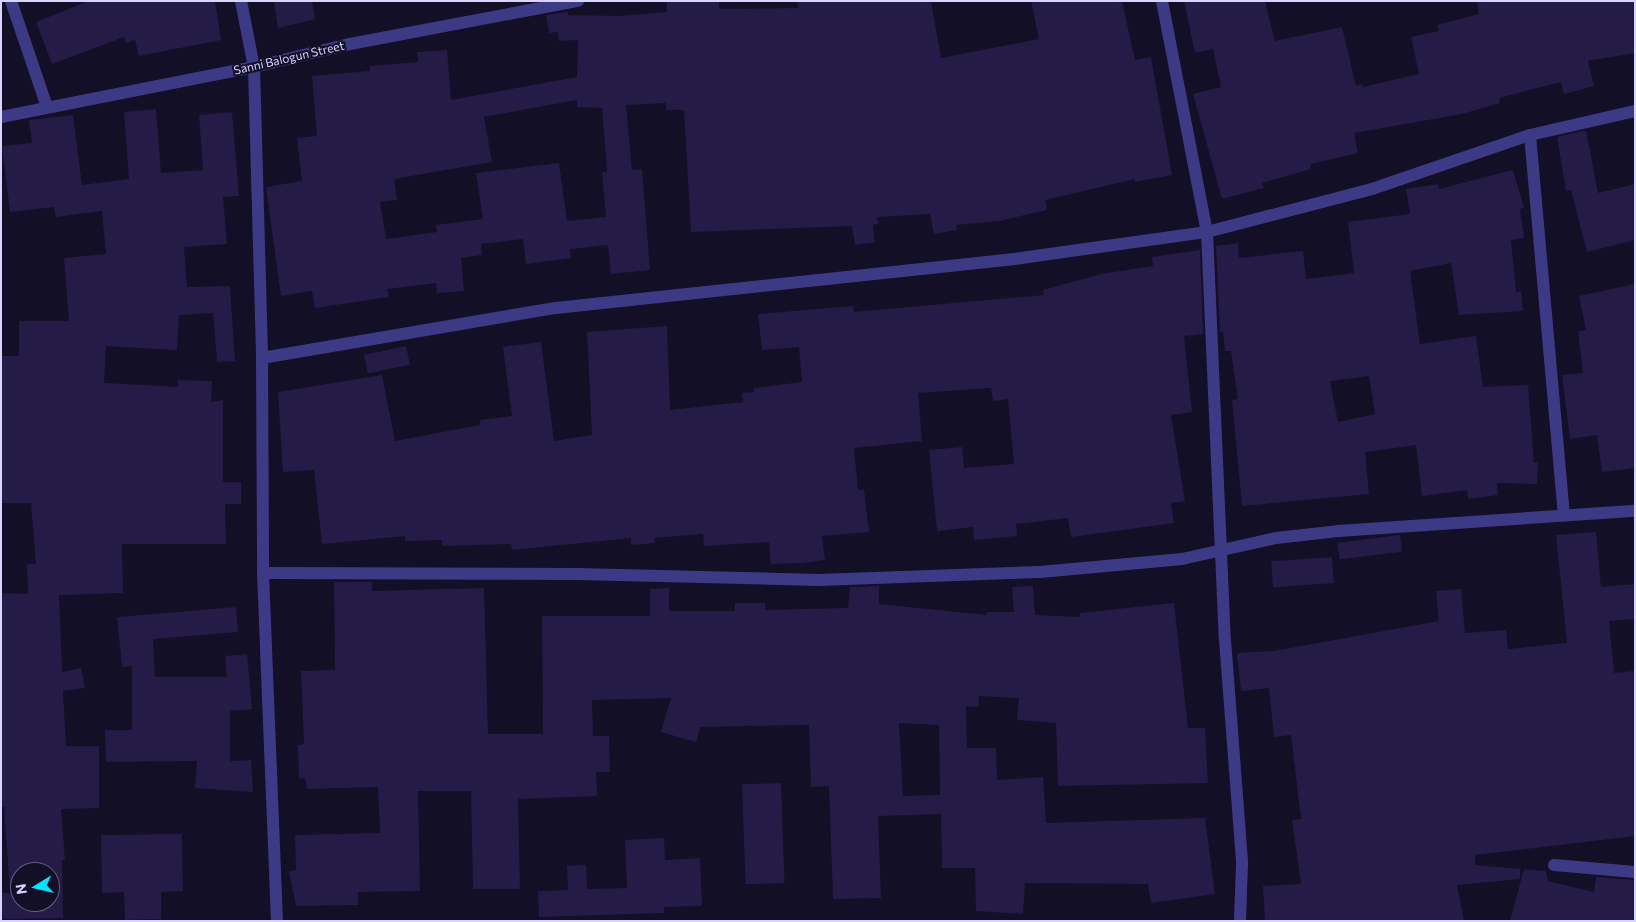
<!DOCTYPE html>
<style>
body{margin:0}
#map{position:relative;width:1636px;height:922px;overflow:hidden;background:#130f26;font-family:Commissioner,sans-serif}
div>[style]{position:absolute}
.building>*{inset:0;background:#241b47;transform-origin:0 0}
.street>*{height:12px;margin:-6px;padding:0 6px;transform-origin:6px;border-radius:6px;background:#3d3a85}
span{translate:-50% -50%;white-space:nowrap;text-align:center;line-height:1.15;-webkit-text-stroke:4px #130f26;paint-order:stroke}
.street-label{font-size:12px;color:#d9d4ff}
.frame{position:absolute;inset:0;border:2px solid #d9d4ff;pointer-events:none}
.north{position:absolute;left:10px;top:862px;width:50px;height:50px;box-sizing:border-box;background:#130f26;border:1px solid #625e7d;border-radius:50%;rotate:261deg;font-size:14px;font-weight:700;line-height:20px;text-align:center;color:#d9d4ff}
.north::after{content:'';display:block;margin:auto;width:18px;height:22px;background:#00e5ff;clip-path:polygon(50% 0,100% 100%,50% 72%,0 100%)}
</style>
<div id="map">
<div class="building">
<div style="clip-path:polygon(89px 1px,215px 1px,221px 40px,139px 56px,135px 40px,126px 43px,124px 37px,52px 64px,36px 22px)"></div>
<div style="clip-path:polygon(274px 1px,312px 1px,315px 19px,278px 28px)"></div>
<div style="clip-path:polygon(evenodd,667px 1px,719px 1px,719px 9px,798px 8px,797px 1px,931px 1px,941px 58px,1039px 39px,1031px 1px,1122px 1px,1135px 60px,1151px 57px,1172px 175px,1135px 182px,1135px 179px,1045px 200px,1047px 210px,999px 221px,956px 225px,957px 230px,934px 234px,930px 214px,877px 217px,878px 224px,873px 225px,875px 242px,855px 245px,852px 226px,691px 232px,684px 110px,666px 110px,666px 103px,626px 105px,632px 170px,642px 169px,650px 270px,611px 274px,608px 245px,570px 249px,571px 258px,526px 264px,523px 239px,481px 244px,482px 255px,461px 258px,464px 291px,437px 293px,436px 283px,387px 289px,389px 297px,315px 308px,312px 291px,281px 296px,266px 187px,302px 181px,297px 138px,317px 136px,312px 76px,370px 71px,370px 66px,418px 62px,417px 52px,447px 50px,451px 100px,577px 77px,578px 40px,559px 41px,558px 32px,549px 33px,546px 15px,568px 12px,568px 15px,620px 16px,667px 12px,667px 1px,577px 100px,577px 107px,602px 108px,607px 172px,602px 172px,606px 217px,567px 221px,559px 163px,476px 173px,483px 219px,436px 225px,437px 232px,386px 239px,380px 202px,397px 200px,394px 179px,492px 162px,484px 117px,577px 100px)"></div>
<div style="clip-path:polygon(1184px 1px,1265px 1px,1275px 41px,1342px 27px,1356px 86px,1362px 84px,1363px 87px,1419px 74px,1411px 37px,1439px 31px,1437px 25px,1479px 14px,1477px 1px,1635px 1px,1635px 53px,1588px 61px,1594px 86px,1564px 94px,1561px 82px,1499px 98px,1500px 103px,1462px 114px,1354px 133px,1358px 153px,1310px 164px,1311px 169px,1262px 183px,1264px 188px,1222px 199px,1193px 94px,1221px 87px,1213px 49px,1195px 53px)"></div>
<div style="clip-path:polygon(evenodd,156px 109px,161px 173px,203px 170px,199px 115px,232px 112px,239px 196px,223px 197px,227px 244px,184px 247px,187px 287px,230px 286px,235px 361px,217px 362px,213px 313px,179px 315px,177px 350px,106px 346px,104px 383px,178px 387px,178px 380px,212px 381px,211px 402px,223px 400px,223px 482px,241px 482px,241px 504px,225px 504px,226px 544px,122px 544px,123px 593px,59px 595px,62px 672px,81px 668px,85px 688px,63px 691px,66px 746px,99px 746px,99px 808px,61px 809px,65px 860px,62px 860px,63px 918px,1px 919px,1px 893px,10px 893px,4px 807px,1px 807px,1px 593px,28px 594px,27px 564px,36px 564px,31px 503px,1px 503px,1px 356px,19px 356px,19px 321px,69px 321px,64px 258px,106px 254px,102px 211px,56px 217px,54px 207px,10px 212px,2px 146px,32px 143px,29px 120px,73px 115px,82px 185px,129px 179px,124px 112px,156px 109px,20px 872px,50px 872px,50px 902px,20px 902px,20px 872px)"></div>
<div style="clip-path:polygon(1586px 130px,1598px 193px,1635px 184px,1635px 240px,1587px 252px,1571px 190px,1566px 191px,1557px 137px)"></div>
<div style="clip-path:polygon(evenodd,1513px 170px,1524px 208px,1520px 209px,1524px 238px,1511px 240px,1516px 292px,1521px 291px,1523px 311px,1459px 315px,1451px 263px,1410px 271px,1420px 344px,1476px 336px,1483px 387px,1528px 385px,1534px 463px,1538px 463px,1537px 484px,1497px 483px,1498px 495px,1468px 499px,1467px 490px,1422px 496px,1416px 445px,1365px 452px,1369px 494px,1242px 506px,1232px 400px,1238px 399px,1231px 351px,1225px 351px,1223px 331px,1220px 332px,1216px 246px,1238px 243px,1239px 258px,1303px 251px,1306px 279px,1354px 273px,1348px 222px,1410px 214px,1406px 189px,1438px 184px,1439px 189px,1513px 170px,1369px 376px,1375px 414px,1338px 422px,1330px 381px,1369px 376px)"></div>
<div style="clip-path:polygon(1200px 250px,1203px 334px,1184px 336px,1192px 412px,1171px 415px,1185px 501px,1171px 503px,1174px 523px,1071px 537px,1068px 518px,1016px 524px,1017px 536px,974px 540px,973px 527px,937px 531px,929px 450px,962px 447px,964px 468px,1014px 464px,1008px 399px,993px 401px,991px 388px,918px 393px,922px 441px,854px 448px,858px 490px,864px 489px,869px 532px,822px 536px,825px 560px,802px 563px,771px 564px,769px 542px,704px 546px,703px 534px,654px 538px,655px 543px,631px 545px,631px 538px,512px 550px,511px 544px,442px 546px,442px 540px,405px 541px,405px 536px,322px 544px,314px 470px,283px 472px,278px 392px,382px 375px,395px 441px,480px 425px,480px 420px,512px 416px,503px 347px,541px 342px,554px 441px,592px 435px,587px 332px,667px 326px,670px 410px,743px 402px,742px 393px,754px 392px,754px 388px,802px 382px,799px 347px,762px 350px,758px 314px,853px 306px,854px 312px,1044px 295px,1043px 290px,1101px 274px,1153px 266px,1152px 257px)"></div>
<div style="clip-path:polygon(1635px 284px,1635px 468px,1602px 472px,1597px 435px,1570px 439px,1562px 375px,1583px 373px,1578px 331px,1586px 330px,1579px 296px)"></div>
<div style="left:406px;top:346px;width:19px;height:43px;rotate:78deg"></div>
<div style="clip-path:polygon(1596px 532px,1601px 587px,1635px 584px,1635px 619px,1609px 621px,1614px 673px,1635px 671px,1635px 836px,1475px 855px,1475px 865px,1520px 869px,1520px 879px,1457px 885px,1464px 921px,1265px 921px,1263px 886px,1301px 884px,1292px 820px,1301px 819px,1291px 735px,1274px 737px,1269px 688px,1241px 691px,1237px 653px,1274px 651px,1439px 621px,1436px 591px,1461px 589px,1465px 633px,1506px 630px,1508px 649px,1567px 643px,1556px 535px)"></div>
<div style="left:1400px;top:535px;width:17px;height:63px;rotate:83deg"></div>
<div style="left:1332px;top:557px;width:26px;height:61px;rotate:86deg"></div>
<div style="clip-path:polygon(evenodd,334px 582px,372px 582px,372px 591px,484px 588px,488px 734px,543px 734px,542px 616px,650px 616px,650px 589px,669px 588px,669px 611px,735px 611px,735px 603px,765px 603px,765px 610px,848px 608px,850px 587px,879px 586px,879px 604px,987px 615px,987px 612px,1014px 612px,1012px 587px,1033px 586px,1035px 615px,1080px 617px,1080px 613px,1174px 603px,1188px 728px,1205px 728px,1208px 783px,1058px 786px,1056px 723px,1017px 720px,1019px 698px,979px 696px,978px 707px,966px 706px,967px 748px,996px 748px,997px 780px,1043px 777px,1046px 823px,1205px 818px,1215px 894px,1151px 903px,1148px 884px,1025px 883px,1023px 914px,976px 911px,975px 868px,942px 868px,941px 814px,878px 816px,881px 898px,833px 899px,829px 786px,811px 787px,809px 725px,700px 727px,696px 742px,661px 732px,671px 698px,592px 700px,593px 736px,609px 736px,610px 772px,596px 772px,597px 796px,518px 799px,520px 889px,473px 889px,471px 791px,418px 791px,420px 891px,358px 892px,358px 905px,296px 906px,289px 871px,296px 870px,295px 835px,380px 833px,378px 787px,307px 789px,305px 778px,299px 779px,298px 745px,304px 744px,301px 671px,335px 670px,334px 582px,899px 723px,939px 725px,940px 795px,903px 796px,899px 723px)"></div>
<div style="clip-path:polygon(236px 607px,238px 632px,153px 639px,155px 677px,227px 677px,225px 656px,247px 654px,252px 709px,230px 711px,230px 761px,251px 760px,253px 792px,195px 788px,197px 761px,106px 762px,105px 730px,132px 730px,132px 666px,122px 667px,117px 617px)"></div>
<div style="left:781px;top:783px;width:100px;height:39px;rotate:88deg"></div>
<div style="clip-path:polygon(182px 834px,183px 891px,161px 892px,161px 919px,125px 920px,124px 892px,102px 893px,101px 835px)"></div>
<div style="clip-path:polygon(664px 838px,665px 860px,700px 858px,702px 906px,664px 907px,664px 913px,539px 917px,538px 891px,568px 890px,567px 866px,586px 865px,587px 889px,627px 888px,625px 840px)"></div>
<div style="clip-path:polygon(1524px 869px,1546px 871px,1548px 881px,1594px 892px,1596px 877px,1635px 880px,1635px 921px,1510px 921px)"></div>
</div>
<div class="street">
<div style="left:11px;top:1px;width:112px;rotate:71.2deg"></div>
<div style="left:241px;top:1px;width:67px;rotate:78.9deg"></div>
<div style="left:254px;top:67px;width:291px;rotate:88.4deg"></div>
<div style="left:262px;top:358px;width:215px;rotate:89.7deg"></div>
<div style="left:263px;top:573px;width:348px;rotate:87.7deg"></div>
<div style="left:1162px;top:1px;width:235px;rotate:79deg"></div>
<div style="left:1207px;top:232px;width:408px;rotate:87.5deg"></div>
<div style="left:1225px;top:640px;width:224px;rotate:85.6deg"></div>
<div style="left:1242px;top:863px;width:58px;rotate:92deg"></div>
<div style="left:1px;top:117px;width:258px;rotate:-11.2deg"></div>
<div style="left:254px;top:67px;width:99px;rotate:-13.5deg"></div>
<div style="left:350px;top:44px;width:232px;rotate:-10.7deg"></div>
<div style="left:1530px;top:135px;width:382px;rotate:84.9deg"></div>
<div style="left:262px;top:358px;width:298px;rotate:-9.7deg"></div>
<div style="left:556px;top:308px;width:468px;rotate:-6.1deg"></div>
<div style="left:1021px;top:258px;width:188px;rotate:-8deg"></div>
<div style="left:1207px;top:232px;width:171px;rotate:-14.6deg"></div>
<div style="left:1372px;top:189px;width:167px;rotate:-18.9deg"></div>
<div style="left:1530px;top:135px;width:108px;rotate:-12.9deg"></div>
<div style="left:263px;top:573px;width:315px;rotate:0.2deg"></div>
<div style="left:578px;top:574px;width:241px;rotate:1.4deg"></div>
<div style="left:819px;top:580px;width:221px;rotate:-2.1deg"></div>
<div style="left:1040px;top:572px;width:143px;rotate:-5.2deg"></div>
<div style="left:1182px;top:559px;width:96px;rotate:-12.6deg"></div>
<div style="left:1276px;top:538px;width:62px;rotate:-6.4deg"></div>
<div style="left:1338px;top:531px;width:298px;rotate:-3.9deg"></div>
<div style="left:1554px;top:865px;width:81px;rotate:4.9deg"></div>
</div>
<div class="street-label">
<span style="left:289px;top:58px;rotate:-13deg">Sanni Balogun Street</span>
</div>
<div class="frame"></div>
<div class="north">N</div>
</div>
